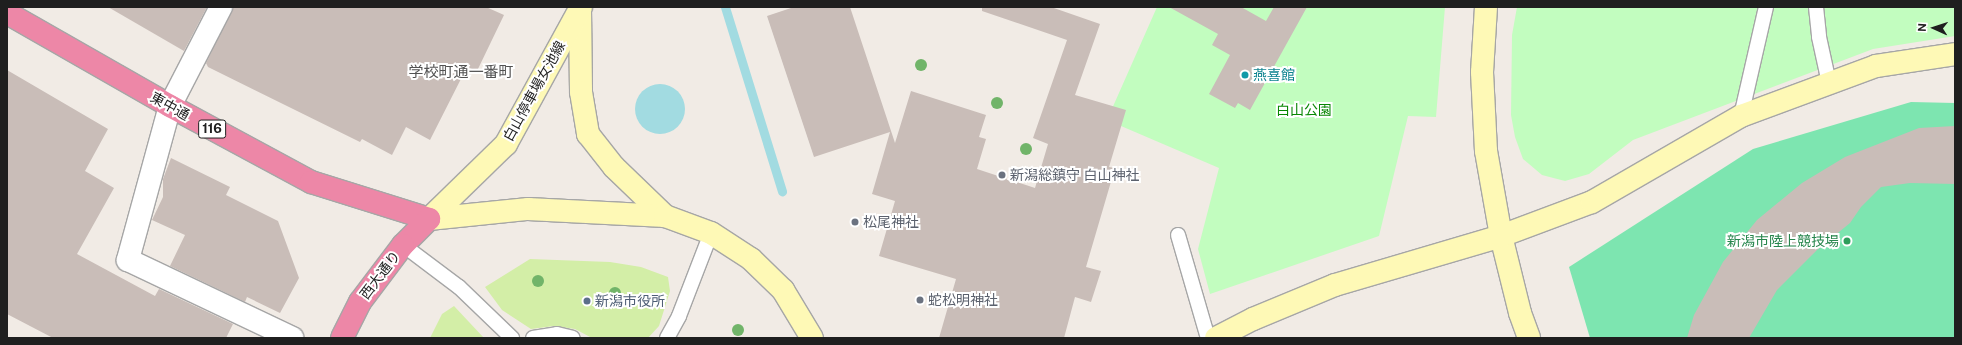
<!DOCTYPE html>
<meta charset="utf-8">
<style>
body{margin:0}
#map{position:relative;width:1962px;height:345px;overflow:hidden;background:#f1ebe5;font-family:"Public Sans","Noto Sans JP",sans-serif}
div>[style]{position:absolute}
.grass>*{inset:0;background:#d3eea7}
.park>*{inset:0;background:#c2fdbf}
.pitch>*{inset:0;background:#7de5b0}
.water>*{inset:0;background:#a2dbe1}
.round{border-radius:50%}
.stream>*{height:9px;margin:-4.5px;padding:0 4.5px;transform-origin:4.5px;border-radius:4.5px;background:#a2dbe1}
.building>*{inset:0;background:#c9bdb8}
.roads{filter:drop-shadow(1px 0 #a6a6a6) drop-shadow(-1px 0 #a6a6a6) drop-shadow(0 1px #a6a6a6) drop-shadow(0 -1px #a6a6a6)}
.lane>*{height:14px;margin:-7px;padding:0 7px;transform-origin:7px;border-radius:7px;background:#fff}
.street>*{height:22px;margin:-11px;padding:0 11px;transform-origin:11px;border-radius:11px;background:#fff}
.secondary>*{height:22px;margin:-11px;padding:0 11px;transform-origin:11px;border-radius:11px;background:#fef9b6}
.highway>*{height:22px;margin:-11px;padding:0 11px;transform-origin:11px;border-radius:11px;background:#ed87a7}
.trees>*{width:12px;height:12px;margin:-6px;border-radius:50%;background:#71b469}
.dots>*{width:11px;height:11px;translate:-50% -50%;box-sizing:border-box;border:2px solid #fff;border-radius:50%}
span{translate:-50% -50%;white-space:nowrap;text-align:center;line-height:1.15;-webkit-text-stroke:4px #fff;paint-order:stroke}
.shield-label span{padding:1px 3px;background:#fff;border:1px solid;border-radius:3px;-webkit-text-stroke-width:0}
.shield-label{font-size:13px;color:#1f1f1f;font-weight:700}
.culture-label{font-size:14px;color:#0d838f}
.left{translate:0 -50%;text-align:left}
.street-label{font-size:14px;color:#1f1f1f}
.park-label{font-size:14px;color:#098704}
.worship-label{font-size:14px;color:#5b616d}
.leisure-label{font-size:14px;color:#27864d}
.right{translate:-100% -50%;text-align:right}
.service-label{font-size:14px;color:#4e5e75}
.neighbourhood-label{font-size:15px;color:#525252}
.frame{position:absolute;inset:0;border:8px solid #1f1f1f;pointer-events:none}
.north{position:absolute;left:1914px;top:8px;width:40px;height:40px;-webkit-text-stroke:3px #fff;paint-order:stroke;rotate:273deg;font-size:11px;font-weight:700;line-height:16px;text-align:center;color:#1f1f1f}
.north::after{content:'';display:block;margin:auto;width:14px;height:18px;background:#1f1f1f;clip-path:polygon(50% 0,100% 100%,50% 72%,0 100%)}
</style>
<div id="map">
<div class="grass">
<div style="clip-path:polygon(530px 259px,610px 262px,641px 267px,668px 277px,670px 291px,659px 326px,648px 338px,592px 338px,575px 329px,554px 326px,531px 329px,502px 310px,485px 287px)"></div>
<div style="clip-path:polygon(454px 306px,484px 338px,430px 338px,442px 314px)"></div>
</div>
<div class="park">
<div style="clip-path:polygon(1157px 7px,1445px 7px,1436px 117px,1408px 116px,1379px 236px,1210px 294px,1198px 249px,1219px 168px,1107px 120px)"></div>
<div style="clip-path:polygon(1517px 7px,1955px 7px,1955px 36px,1873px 49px,1633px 140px,1589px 174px,1565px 181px,1542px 175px,1523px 159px,1515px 137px,1511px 115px,1512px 35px)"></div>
</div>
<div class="pitch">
<div style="clip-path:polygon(1911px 102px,1955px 103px,1955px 338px,1590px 338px,1569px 267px,1753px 149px)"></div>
</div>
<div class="water">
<div class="round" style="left:635px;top:84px;width:50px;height:50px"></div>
</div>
<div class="stream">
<div style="left:725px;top:7px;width:193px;rotate:72.8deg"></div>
</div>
<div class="building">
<div style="clip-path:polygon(108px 7px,207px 7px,184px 51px)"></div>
<div style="clip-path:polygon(233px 7px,486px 7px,504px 15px,477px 71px,467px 67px,430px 140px,406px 127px,392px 155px,362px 139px,360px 142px,208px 67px,206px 63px)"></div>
<div style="clip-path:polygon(794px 7px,850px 7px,895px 143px,911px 91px,986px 115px,979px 137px,986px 139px,977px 169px,1035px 188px,1048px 144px,1033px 138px,1067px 40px,982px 11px,982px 7px,1051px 7px,1100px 24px,1075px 95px,1126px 110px,1109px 167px,1115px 168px,1086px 267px,1101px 271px,1091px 302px,1075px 297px,1064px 338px,939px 338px,956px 279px,879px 256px,895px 201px,872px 194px,890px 132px,814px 157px,767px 16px)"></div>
<div style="clip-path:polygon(1169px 7px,1241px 7px,1266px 21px,1274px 7px,1307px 7px,1250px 110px,1238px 103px,1235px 108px,1209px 94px,1230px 55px,1212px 45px,1218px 34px)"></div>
<div style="clip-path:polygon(7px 70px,108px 129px,85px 171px,114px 188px,77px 254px,155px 296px,159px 289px,233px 324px,226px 338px,53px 338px,7px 314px)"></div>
<div style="clip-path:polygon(1955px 126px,1955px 184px,1910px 183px,1881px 187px,1861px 207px,1850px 223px,1817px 250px,1777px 290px,1749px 338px,1687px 338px,1694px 315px,1723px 262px,1757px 220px,1802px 183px,1845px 157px,1919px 128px)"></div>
<div style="clip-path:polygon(171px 158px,230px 187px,226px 195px,278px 221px,299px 278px,280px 313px,247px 297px,245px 302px,170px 266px,185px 235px,152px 220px,163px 197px,163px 179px)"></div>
</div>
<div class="roads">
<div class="lane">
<div style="left:1816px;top:7px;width:30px;rotate:84deg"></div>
<div style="left:1819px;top:37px;width:47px;rotate:77.7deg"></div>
<div style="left:1741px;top:116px;width:112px;rotate:-77.1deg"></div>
<div style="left:1178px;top:235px;width:107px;rotate:73.8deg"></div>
<div style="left:403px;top:245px;width:70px;rotate:36.9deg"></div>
<div style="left:459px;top:287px;width:74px;rotate:43.9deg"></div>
<div style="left:533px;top:338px;width:24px;rotate:-9deg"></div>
<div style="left:557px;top:334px;width:16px;rotate:14deg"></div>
<div style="left:667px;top:338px;width:25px;rotate:-61deg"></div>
<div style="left:679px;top:316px;width:89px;rotate:-68.9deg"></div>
</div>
<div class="street">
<div style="left:221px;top:7px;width:111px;rotate:117.3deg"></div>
<div style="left:170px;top:106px;width:160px;rotate:105.3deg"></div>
<div style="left:128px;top:260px;width:182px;rotate:25.4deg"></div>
</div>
<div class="secondary">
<div style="left:1486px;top:7px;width:65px;rotate:93.5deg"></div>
<div style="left:1482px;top:72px;width:79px;rotate:87.1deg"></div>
<div style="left:1486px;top:151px;width:86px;rotate:80deg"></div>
<div style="left:1501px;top:236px;width:79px;rotate:76.1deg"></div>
<div style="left:1520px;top:313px;width:27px;rotate:70deg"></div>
<div style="left:580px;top:9px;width:83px;rotate:89.3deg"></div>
<div style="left:581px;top:92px;width:43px;rotate:80.5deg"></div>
<div style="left:588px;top:134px;width:42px;rotate:51.8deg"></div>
<div style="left:614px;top:167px;width:71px;rotate:43.9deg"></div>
<div style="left:429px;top:219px;width:100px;rotate:-5.8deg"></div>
<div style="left:528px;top:209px;width:137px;rotate:2.9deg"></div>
<div style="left:665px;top:216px;width:49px;rotate:20.3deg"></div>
<div style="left:711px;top:233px;width:48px;rotate:33deg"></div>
<div style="left:751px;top:259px;width:45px;rotate:44.1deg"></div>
<div style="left:783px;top:290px;width:56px;rotate:58.9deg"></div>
<div style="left:429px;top:219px;width:107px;rotate:-44.2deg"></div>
<div style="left:506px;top:144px;width:156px;rotate:-61.3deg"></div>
<div style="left:1216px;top:338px;width:42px;rotate:-27.2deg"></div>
<div style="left:1253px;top:319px;width:89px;rotate:-22.5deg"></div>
<div style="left:1335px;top:285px;width:173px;rotate:-16.4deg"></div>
<div style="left:1501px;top:236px;width:97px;rotate:-20.5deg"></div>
<div style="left:1592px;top:202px;width:172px;rotate:-30deg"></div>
<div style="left:1741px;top:116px;width:144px;rotate:-20.3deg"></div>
<div style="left:1876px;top:66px;width:80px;rotate:-8.6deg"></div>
</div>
<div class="highway">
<div style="left:7px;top:13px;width:188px;rotate:29.7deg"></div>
<div style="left:170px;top:106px;width:160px;rotate:28.3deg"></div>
<div style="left:311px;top:182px;width:124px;rotate:17.4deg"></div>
<div style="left:429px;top:219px;width:37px;rotate:135deg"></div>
<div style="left:403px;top:245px;width:71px;rotate:127deg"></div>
<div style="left:360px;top:302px;width:40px;rotate:116.6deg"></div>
</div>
</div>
<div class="trees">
<div style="left:921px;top:65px"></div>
<div style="left:997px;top:103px"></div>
<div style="left:1026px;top:149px"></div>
<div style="left:538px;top:281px"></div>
<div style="left:615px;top:293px"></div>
<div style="left:738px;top:330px"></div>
</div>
<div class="dots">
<div style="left:1245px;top:75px;background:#0f9aa8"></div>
<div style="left:1002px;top:175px;background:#6b7280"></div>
<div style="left:855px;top:222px;background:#6b7280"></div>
<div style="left:1847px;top:241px;background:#2e9e5b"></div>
<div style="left:920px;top:300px;background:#6b7280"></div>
<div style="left:587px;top:301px;background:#5c6f8a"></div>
</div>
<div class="shield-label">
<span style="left:212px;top:129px">116</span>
</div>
<div class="culture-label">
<span class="left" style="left:1253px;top:75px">燕喜館</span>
</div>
<div class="street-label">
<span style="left:534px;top:91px;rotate:-61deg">白山停車場女池線</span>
<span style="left:170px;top:106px;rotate:29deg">東中通</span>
<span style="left:380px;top:275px;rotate:-53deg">西大通り</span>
</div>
<div class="park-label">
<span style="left:1304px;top:110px">白山公園</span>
</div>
<div class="worship-label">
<span class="left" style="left:1010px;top:175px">新潟総鎮守 白山神社</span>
<span class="left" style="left:863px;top:222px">松尾神社</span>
<span class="left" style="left:928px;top:300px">蛇松明神社</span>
</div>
<div class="leisure-label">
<span class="right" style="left:1839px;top:241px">新潟市陸上競技場</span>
</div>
<div class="service-label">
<span class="left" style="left:595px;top:301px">新潟市役所</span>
</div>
<div class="neighbourhood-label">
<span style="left:461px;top:72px">学校町通一番町</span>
</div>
<div class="frame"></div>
<div class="north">N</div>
</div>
